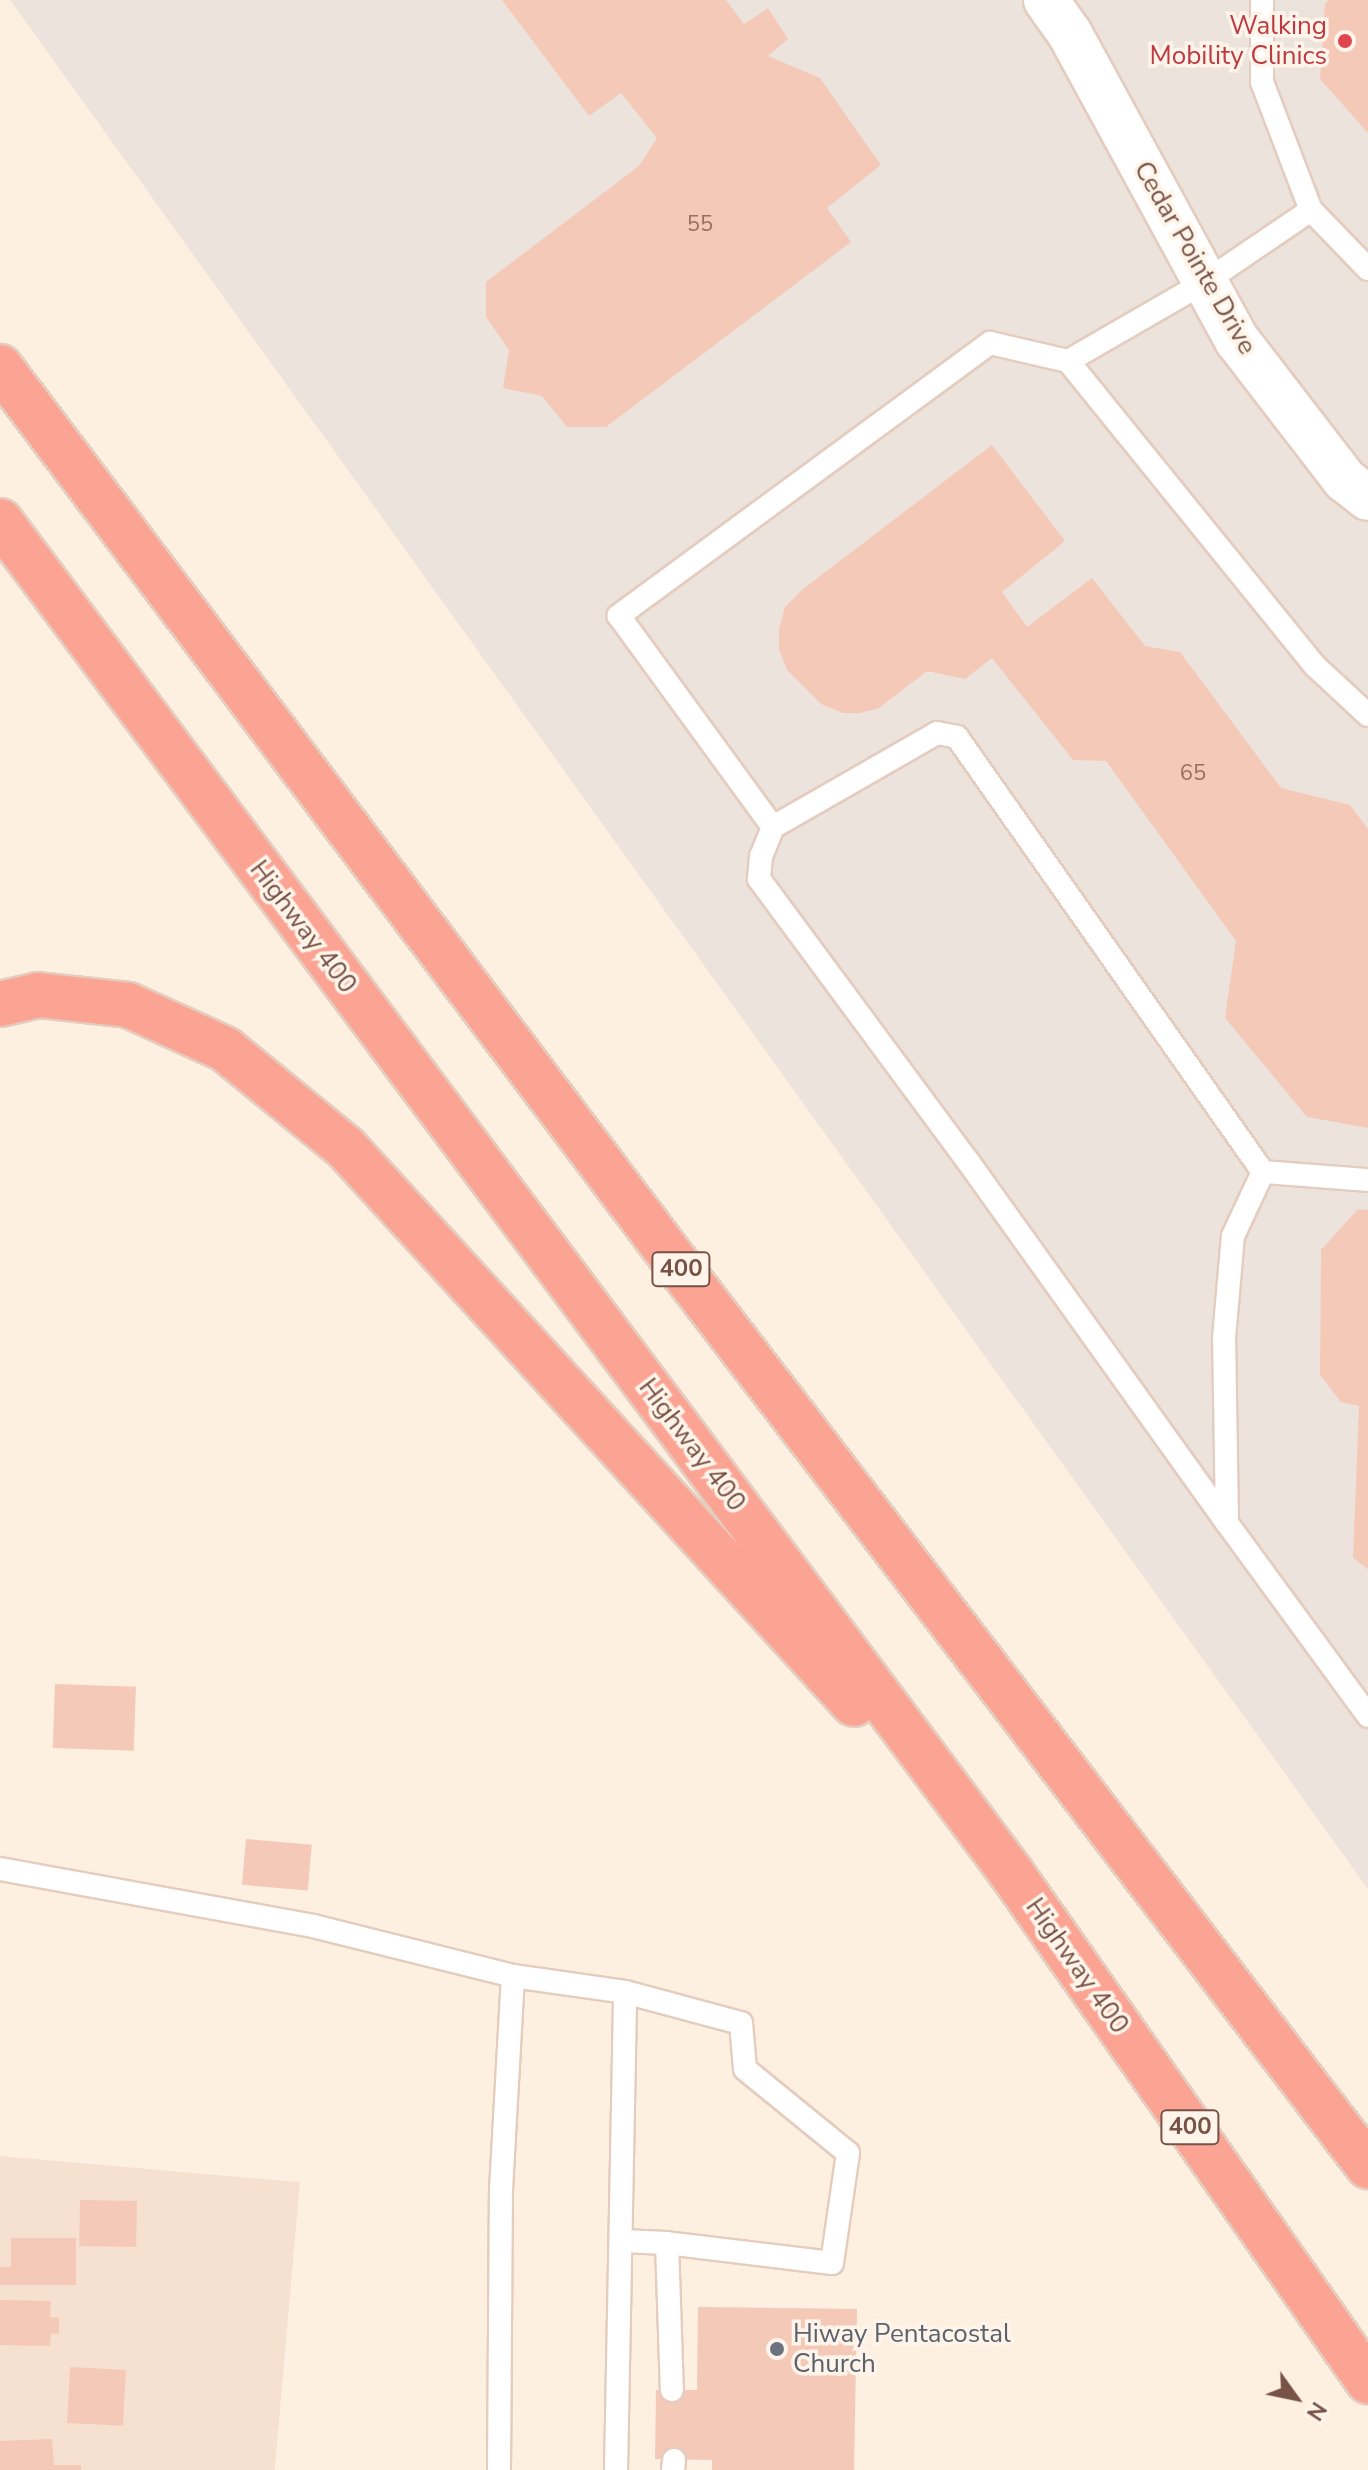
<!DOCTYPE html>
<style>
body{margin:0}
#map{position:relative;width:1368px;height:2470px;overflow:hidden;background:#fef0e1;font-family:"Nunito Sans",sans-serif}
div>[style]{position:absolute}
.residential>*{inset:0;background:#f6e0cf;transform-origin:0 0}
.industrial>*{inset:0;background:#ece3dd}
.building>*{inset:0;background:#f5c9b7;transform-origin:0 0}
.roads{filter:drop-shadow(2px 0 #e4ccbf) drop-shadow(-2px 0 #e4ccbf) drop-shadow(0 2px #e4ccbf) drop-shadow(0 -2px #e4ccbf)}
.service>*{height:22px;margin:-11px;padding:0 11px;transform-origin:11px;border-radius:11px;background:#fff}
.tertiary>*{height:44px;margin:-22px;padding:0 22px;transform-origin:22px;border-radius:22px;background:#fff}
.motorway>*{height:44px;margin:-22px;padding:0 22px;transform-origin:22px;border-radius:22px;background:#fca494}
.dots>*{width:22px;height:22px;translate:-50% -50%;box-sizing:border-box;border:4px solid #fff4e9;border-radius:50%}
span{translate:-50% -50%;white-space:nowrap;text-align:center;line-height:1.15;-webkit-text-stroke:7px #fff4e9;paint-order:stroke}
.number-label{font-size:22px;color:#967062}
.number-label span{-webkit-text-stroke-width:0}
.shield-label span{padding:2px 6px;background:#fff4e9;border:2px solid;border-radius:6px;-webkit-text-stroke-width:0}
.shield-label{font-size:24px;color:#775246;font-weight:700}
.health-label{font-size:26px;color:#be3a42}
.right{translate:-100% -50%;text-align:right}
.street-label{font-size:26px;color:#775246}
.worship-label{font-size:26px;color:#5b616d}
.left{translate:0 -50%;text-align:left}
.north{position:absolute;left:1256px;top:2358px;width:80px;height:80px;-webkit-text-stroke:6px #fff4e9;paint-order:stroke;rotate:123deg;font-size:22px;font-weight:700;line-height:32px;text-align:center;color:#775246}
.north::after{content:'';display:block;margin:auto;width:28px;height:36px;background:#775246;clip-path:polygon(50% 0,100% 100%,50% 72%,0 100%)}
</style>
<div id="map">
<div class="residential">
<div style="left:0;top:2156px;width:301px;height:314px;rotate:5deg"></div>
</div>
<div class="industrial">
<div style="clip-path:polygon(10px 0,1368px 0,1368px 1889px)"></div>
</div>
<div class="building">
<div style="clip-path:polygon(502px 0,726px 0,744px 24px,768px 8px,788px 39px,768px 56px,820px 78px,881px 165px,827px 208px,851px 242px,606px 427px,567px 427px,542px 396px,503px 388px,509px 350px,486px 317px,486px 282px,639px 166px,657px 138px,621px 93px,589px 116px)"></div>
<div style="clip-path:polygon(1329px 0,1368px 0,1368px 133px,1320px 79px,1325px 4px)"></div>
<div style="clip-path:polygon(992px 445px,1065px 541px,1002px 592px,1027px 627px,1092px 578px,1145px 646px,1180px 652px,1281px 788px,1350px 805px,1368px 829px,1368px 1128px,1307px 1117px,1225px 1018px,1236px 941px,1106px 761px,1073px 760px,992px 658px,965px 679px,927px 671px,879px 708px,860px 713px,843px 713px,821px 704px,787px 670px,779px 649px,779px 629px,785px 607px,803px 589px)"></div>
<div style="clip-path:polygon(1358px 1209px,1368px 1210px,1368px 1569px,1353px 1558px,1359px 1406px,1341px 1402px,1320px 1375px,1321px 1250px)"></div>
<div style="left:55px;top:1684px;width:81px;height:64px;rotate:2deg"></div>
<div style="left:246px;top:1839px;width:66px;height:46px;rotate:5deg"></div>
<div style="left:80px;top:2200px;width:57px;height:46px;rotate:1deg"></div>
<div style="clip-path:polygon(11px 2238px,76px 2238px,76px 2285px,0 2285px,0 2267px,11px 2267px)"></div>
<div style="clip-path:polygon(0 2300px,51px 2301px,50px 2317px,59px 2318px,59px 2334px,51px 2333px,50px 2346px,0 2345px)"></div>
<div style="clip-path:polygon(698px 2307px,857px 2309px,854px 2470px,712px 2470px,712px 2460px,655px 2459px,656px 2390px,697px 2390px)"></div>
<div style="left:70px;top:2367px;width:56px;height:56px;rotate:3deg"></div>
<div style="clip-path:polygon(52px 2439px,54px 2465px,81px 2465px,81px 2470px,0 2470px,0 2441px)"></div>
</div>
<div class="roads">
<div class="service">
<div style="left:1262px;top:0;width:82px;rotate:90deg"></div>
<div style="left:1262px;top:82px;width:137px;rotate:69.1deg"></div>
<div style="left:1368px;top:269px;width:82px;rotate:-134deg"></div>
<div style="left:1311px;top:210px;width:128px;rotate:145.8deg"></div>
<div style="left:1205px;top:282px;width:158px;rotate:150deg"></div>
<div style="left:1068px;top:361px;width:392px;rotate:51deg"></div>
<div style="left:1315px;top:666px;width:72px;rotate:42.8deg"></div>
<div style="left:1068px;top:361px;width:80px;rotate:-167deg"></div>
<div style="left:990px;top:343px;width:461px;rotate:143.7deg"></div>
<div style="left:619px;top:616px;width:261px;rotate:53.9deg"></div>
<div style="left:773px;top:827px;width:31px;rotate:112deg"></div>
<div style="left:761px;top:856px;width:23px;rotate:95deg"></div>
<div style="left:759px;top:879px;width:350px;rotate:53.5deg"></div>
<div style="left:967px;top:1160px;width:447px;rotate:54.4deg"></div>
<div style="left:1227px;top:1523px;width:185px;rotate:-90.9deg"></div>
<div style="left:1224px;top:1338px;width:102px;rotate:-85deg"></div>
<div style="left:1233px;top:1236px;width:71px;rotate:-64.9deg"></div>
<div style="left:1263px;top:1172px;width:105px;rotate:4.4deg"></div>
<div style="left:773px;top:827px;width:189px;rotate:-29.8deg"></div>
<div style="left:937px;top:733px;width:20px;rotate:11deg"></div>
<div style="left:957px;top:737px;width:532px;rotate:54.88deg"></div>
<div style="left:1227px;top:1523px;width:239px;rotate:53.8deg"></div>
<div style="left:0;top:1869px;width:318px;rotate:10.3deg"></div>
<div style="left:313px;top:1926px;width:206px;rotate:14deg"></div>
<div style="left:513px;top:1976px;width:113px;rotate:8.1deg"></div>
<div style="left:625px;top:1992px;width:120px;rotate:15deg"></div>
<div style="left:741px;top:2023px;width:46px;rotate:85deg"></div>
<div style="left:745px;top:2069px;width:133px;rotate:39.2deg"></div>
<div style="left:848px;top:2153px;width:111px;rotate:98.3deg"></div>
<div style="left:832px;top:2263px;width:166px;rotate:-173.1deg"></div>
<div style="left:667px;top:2243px;width:45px;rotate:-177.5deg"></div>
<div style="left:667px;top:2243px;width:147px;rotate:88.1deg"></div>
<div style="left:499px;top:2470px;width:280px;rotate:-89.6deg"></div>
<div style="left:501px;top:2190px;width:214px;rotate:-86.8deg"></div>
<div style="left:616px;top:2470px;width:478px;rotate:-88.9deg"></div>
<div style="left:673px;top:2470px;width:10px;rotate:-84deg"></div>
</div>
<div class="tertiary">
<div style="left:1046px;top:0;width:42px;rotate:54.8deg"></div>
<div style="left:1070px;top:34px;width:349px;rotate:61.4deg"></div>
<div style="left:1237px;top:340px;width:177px;rotate:52.4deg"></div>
<div style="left:1345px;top:480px;width:29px;rotate:38deg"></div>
</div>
<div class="motorway">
<div style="left:0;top:367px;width:1107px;rotate:52.96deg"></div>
<div style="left:667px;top:1251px;width:1153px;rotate:52.54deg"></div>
<div style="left:0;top:521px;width:1690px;rotate:53.2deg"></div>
<div style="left:1012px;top:1874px;width:620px;rotate:54.92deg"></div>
<div style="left:0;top:1004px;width:39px;rotate:-13deg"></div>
<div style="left:38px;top:995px;width:91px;rotate:6.3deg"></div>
<div style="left:128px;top:1005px;width:107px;rotate:24.4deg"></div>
<div style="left:225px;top:1049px;width:156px;rotate:39.3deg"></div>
<div style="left:346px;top:1148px;width:753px;rotate:47.58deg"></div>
</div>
</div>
<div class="dots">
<div style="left:1345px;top:41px;background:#e0444e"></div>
<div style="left:777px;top:2349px;background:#6b7280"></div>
</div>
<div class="number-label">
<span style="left:700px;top:225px">55</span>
<span style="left:1193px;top:774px">65</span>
</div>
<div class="shield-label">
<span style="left:681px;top:1269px">400</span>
<span style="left:1190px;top:2127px">400</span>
</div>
<div class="health-label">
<span class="right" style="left:1327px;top:41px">Walking<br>Mobility Clinics</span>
</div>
<div class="street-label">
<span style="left:1195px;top:258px;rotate:60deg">Cedar Pointe Drive</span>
<span style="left:303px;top:927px;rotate:53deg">Highway 400</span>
<span style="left:692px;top:1445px;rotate:53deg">Highway 400</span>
<span style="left:1077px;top:1966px;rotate:55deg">Highway 400</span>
</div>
<div class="worship-label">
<span class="left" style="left:793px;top:2349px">Hiway Pentacostal<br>Church</span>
</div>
<div class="north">N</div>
</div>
